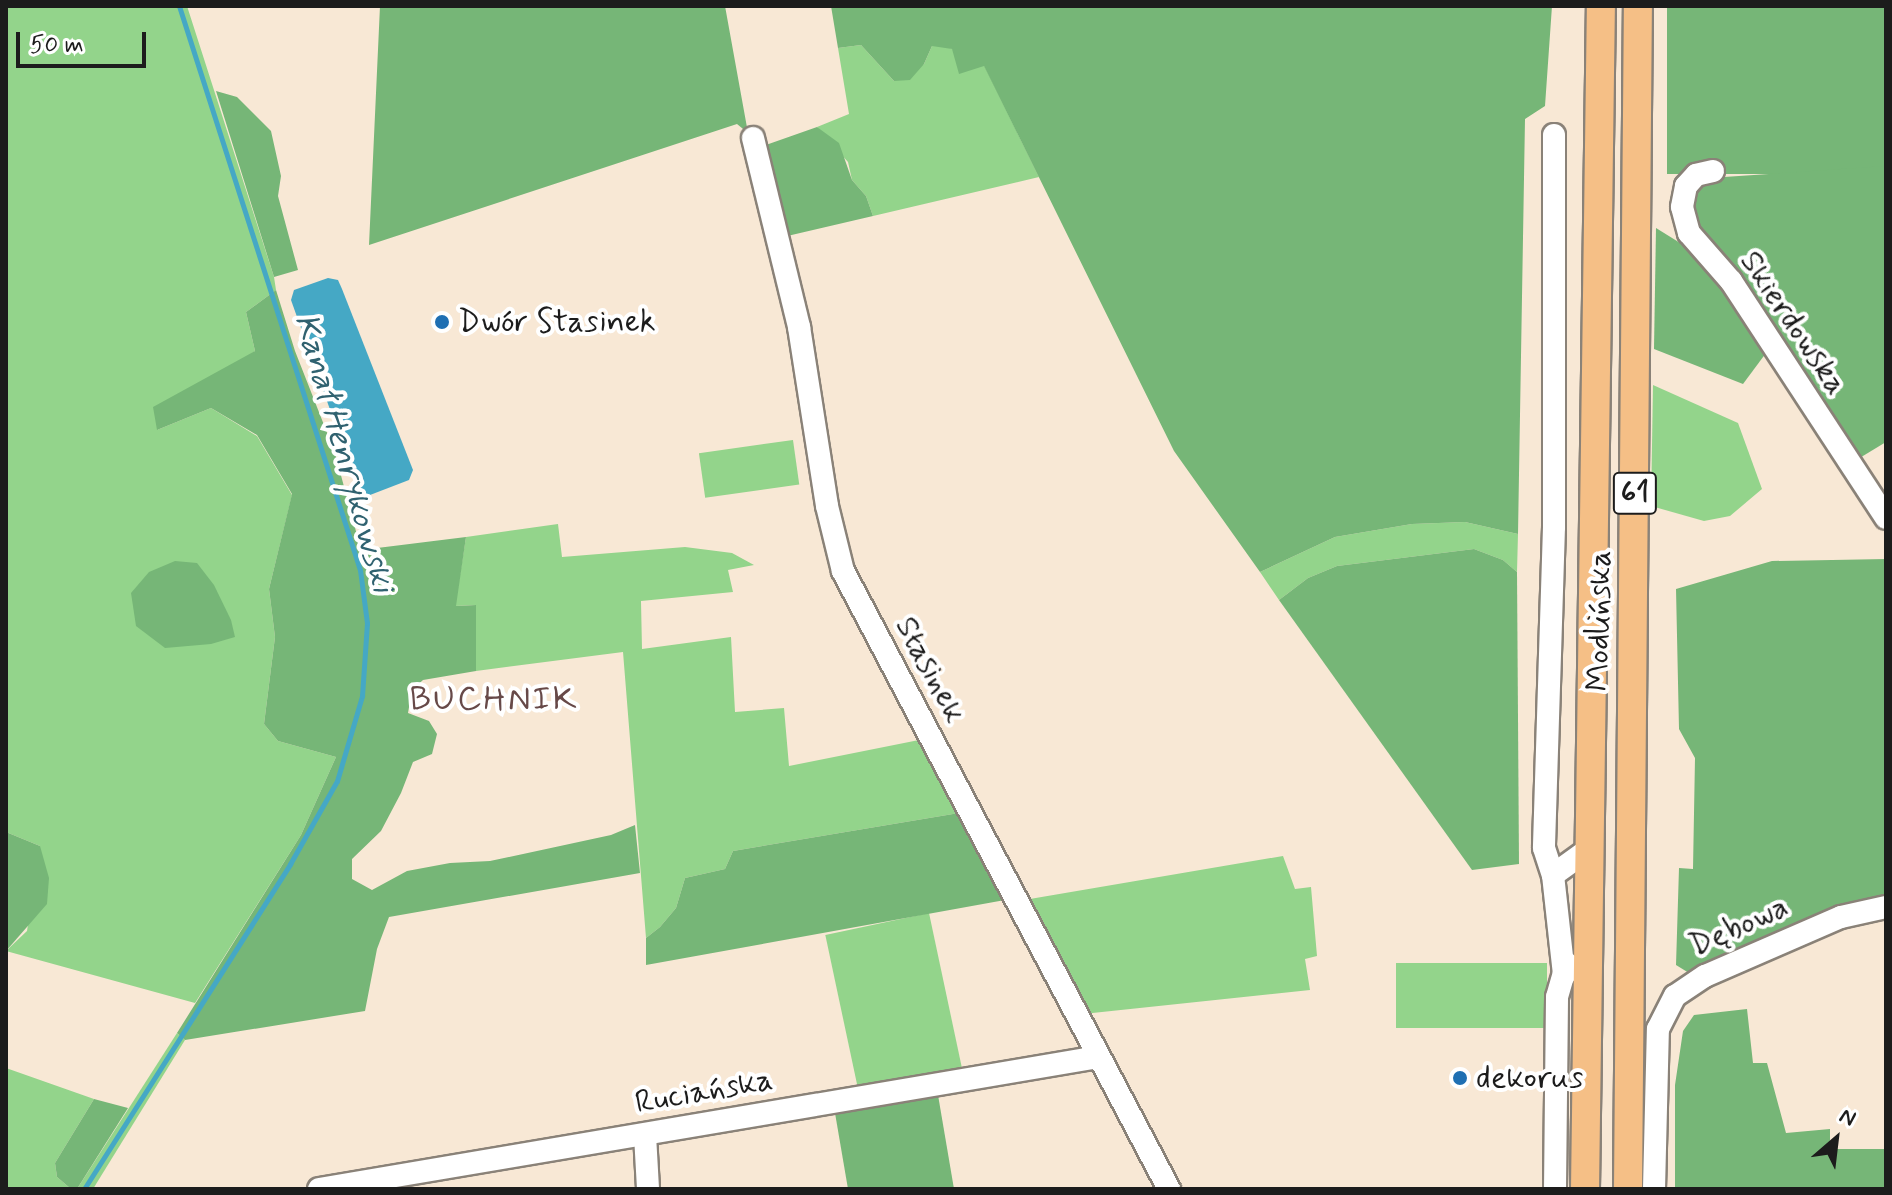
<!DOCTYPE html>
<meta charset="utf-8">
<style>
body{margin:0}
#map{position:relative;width:1892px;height:1195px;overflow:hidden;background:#f8e8d5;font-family:Mynerve,sans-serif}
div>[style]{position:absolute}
.green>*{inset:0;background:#93d48b;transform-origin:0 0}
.forest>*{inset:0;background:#76b677;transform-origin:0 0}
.water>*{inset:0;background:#45a8c5}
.stream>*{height:5px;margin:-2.5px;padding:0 2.5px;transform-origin:2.5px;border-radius:2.5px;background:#45a8c5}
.roads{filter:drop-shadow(2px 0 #8a8278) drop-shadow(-2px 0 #8a8278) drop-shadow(0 2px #8a8278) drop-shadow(0 -2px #8a8278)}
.minor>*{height:22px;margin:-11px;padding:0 11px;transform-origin:11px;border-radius:11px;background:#fff}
.major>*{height:28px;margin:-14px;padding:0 14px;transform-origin:14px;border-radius:14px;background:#f5bf86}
.dots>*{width:22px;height:22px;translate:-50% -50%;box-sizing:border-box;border:4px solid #fff;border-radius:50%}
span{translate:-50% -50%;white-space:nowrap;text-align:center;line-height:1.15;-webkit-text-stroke:8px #fff;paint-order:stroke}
.shield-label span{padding:2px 6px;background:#fff;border:2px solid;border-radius:6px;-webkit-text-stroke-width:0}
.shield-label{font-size:30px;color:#1c1c1c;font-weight:700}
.poi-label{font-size:32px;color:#1c1c1c}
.left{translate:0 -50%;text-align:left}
.street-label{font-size:32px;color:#1c1c1c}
.water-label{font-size:34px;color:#306270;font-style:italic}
.neighbourhood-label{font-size:34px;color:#674948;letter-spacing:2px}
.frame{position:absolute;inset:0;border:8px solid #1c1c1c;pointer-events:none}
.north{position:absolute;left:1796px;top:1099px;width:80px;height:80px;-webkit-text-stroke:6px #fff;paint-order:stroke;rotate:28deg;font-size:22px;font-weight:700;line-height:32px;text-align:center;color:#1c1c1c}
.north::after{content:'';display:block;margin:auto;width:28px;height:36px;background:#1c1c1c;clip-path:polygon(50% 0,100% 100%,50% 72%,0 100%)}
.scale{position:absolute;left:16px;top:32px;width:130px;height:36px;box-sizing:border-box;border:4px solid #1c1c1c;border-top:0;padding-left:10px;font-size:24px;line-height:28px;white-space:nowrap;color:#1c1c1c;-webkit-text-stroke:6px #fff;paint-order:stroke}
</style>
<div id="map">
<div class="green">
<div style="clip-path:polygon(6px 6px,187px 6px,274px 277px,276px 290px,246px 312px,255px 351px,157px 430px,211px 408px,257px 436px,292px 495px,269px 589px,275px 637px,264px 724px,278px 741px,336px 757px,301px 835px,195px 1003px,6px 951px,27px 931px,40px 846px,6px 832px)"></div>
<div style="clip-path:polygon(861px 45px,894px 81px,924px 64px,932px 46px,946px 46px,984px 65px,1039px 177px,873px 216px,866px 196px,852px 180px,848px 162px,817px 127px,849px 114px,838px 48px)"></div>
<div style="clip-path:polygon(1653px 385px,1738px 423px,1762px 489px,1730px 516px,1704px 521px,1651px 506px)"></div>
<div style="left:793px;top:440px;width:45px;height:95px;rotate:82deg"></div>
<div style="clip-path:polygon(1465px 522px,1518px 534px,1517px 572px,1503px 560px,1474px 549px,1337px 566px,1308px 578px,1279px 600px,1260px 572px,1335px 537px,1412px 524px)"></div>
<div style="clip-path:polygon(558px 524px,562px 557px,685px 547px,732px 553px,754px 565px,728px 570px,733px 592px,641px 601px,642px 649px,731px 637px,735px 712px,784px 708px,789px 766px,919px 740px,959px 813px,733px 851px,725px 869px,685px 878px,676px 908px,660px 927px,646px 938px,623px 652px,476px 671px,476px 605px,455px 606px,466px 537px)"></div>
<div style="clip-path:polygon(1283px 856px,1295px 889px,1311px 887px,1317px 956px,1305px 959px,1310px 990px,1083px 1014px,1024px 900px)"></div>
<div style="left:929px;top:913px;width:162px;height:106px;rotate:78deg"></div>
<div style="left:1547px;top:963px;width:65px;height:151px;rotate:90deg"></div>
<div style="clip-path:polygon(177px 1033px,185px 1040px,93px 1189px,77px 1189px)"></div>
<div style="clip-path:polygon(6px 1068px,94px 1099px,55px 1163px,57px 1177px,71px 1189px,6px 1189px)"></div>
</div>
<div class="forest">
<div style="clip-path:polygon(380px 6px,725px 6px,748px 133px,737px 124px,369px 245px)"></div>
<div style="clip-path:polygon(831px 6px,1552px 6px,1545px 106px,1525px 119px,1518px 534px,1465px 522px,1412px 524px,1335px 537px,1260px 572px,1174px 451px,984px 66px,959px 74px,952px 49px,932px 46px,924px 64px,910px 80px,894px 81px,861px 45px,838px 48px)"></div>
<div style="left:1667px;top:6px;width:219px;height:168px"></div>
<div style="clip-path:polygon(216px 91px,237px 97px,271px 131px,281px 176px,278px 196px,298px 270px,274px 277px)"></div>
<div style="clip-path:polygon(817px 127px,839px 143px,852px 180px,866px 196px,873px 216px,783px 237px,763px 146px)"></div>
<div style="clip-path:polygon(1886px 166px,1886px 442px,1853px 462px,1688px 217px,1695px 188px,1709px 178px)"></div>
<div style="clip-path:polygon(1656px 228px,1693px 251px,1720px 279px,1769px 349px,1743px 384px,1654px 349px)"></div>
<div style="clip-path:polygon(276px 290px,295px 351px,335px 453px,361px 550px,466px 537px,456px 606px,476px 605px,476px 671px,423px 680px,412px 690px,408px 713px,429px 721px,437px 734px,432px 754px,413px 762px,401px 793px,381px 831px,352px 859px,352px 879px,372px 890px,407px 871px,450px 863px,490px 861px,611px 835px,635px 825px,640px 873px,389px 917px,377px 949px,365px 1011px,185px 1040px,177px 1033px,301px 835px,336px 757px,278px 741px,264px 724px,275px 637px,269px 589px,292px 494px,257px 435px,211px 408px,157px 430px,153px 407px,255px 351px,246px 312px)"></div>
<div style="clip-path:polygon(1474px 549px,1503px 560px,1517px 572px,1519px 864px,1472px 870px,1279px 600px,1308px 578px,1337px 566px)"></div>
<div style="clip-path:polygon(1886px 559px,1886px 894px,1771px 934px,1689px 973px,1676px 965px,1679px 868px,1693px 869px,1695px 758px,1679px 729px,1676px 589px,1772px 561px)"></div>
<div style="clip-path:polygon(175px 561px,197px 563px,214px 585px,231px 620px,235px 637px,211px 644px,165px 648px,136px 626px,131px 593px,149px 572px)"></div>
<div style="clip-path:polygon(959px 813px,1005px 900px,646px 965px,646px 938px,660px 927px,676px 908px,685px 878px,725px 869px,733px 851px)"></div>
<div style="clip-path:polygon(6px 832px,40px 846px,49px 878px,47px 904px,6px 951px)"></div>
<div style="clip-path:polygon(1747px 1009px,1753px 1063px,1767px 1063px,1786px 1133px,1830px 1129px,1830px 1149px,1886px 1149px,1886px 1189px,1675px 1189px,1675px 1085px,1683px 1031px,1694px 1015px)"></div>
<div style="clip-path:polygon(938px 1095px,954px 1189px,848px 1189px,835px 1113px)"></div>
<div style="clip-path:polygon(94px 1099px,128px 1108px,77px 1189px,71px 1189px,57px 1177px,55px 1163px)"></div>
</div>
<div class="water">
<div style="clip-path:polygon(328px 278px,338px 280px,342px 289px,413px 470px,409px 480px,370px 495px,359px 491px,291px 300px,294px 290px)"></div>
</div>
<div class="stream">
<div style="left:84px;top:1189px;width:385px;rotate:-57.6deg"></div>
<div style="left:290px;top:864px;width:95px;rotate:-60.5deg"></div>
<div style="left:337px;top:781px;width:89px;rotate:-73.6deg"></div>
<div style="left:362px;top:696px;width:73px;rotate:-86.1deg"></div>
<div style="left:367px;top:623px;width:53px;rotate:-97.5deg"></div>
<div style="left:360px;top:570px;width:592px;rotate:-107.79deg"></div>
</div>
<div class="roads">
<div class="minor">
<div style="left:1554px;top:135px;width:392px;rotate:90deg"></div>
<div style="left:1554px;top:527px;width:321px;rotate:91.8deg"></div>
<div style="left:1544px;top:848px;width:28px;rotate:72deg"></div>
<div style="left:1553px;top:875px;width:101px;rotate:83.7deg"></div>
<div style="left:753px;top:138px;width:195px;rotate:76.3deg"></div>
<div style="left:799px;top:327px;width:181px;rotate:81.1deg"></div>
<div style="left:827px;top:506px;width:67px;rotate:76.2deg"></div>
<div style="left:843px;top:571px;width:699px;rotate:62.19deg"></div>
<div style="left:1713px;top:171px;width:17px;rotate:167deg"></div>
<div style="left:1696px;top:175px;width:15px;rotate:132deg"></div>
<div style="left:1686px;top:186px;width:21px;rotate:101deg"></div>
<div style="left:1682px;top:207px;width:27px;rotate:75deg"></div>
<div style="left:1689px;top:233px;width:64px;rotate:48.8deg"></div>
<div style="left:1731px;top:281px;width:283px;rotate:56.8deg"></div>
<div style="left:1553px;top:875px;width:44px;rotate:-35.8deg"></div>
<div style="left:645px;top:1135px;width:54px;rotate:86.8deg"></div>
<div style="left:319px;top:1189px;width:791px;rotate:-9.61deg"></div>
<div style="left:1555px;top:1189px;width:192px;rotate:-89.4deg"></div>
<div style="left:1557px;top:997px;width:35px;rotate:-74deg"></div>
<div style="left:1654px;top:1189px;width:160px;rotate:-88.6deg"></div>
<div style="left:1658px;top:1029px;width:37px;rotate:-63deg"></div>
<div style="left:1675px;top:996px;width:36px;rotate:-34deg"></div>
<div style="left:1705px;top:976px;width:148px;rotate:-23.5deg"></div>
<div style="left:1841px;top:917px;width:46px;rotate:-12.5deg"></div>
</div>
<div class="major">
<div style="left:1585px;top:1189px;width:1183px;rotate:-89.23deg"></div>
<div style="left:1628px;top:1189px;width:1183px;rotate:-89.52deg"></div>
</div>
</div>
<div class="dots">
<div style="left:442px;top:322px;background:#1f6fb2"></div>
<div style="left:1460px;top:1078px;background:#1f6fb2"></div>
</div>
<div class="shield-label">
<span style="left:1635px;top:493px">61</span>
</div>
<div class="poi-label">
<span class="left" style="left:458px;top:322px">Dwór Stasinek</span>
<span class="left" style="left:1476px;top:1078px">dekorus</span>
</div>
<div class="street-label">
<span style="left:1793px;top:323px;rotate:56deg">Skierdowska</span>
<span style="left:1600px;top:621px;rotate:-89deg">Modlińska</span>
<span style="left:930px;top:670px;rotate:62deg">Stasinek</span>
<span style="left:1739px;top:927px;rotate:-24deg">Dębowa</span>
<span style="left:704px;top:1092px;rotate:-10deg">Ruciańska</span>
</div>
<div class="water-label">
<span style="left:344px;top:453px;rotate:74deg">Kanał Henrykowski</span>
</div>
<div class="neighbourhood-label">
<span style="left:494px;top:700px">BUCHNIK</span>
</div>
<div class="frame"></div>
<div class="north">N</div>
<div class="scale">50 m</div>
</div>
